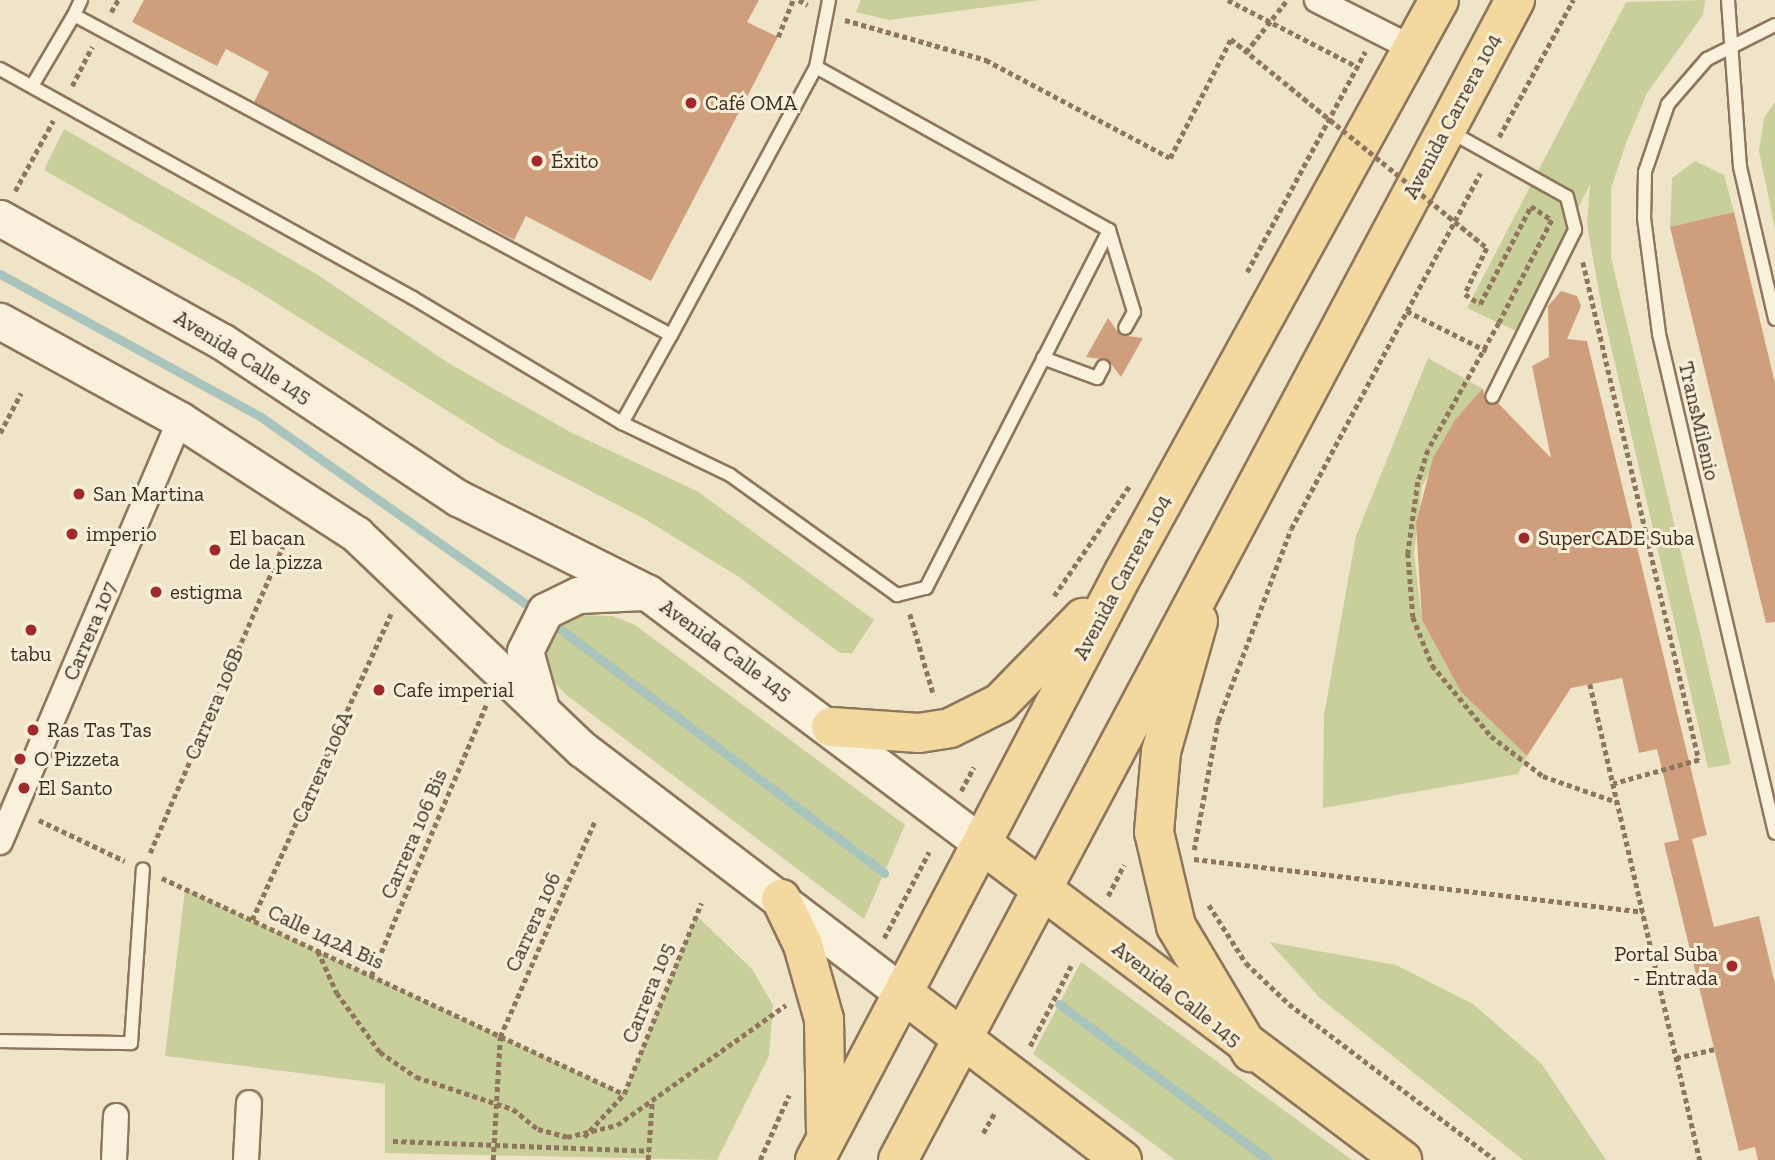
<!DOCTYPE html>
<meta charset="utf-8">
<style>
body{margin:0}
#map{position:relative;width:1775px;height:1160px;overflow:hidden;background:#f0e4c8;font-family:"Zilla Slab",serif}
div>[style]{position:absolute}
.green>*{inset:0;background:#c9cf9b}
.stream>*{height:9px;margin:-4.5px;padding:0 4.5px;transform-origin:4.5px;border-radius:4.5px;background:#a9c4bc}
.building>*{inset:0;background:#cf9f7d}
.path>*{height:4.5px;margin-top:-2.25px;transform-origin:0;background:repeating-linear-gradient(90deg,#8d765c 0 5px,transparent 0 8.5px)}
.roads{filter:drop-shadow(2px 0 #8d765c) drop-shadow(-2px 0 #8d765c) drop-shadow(0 2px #8d765c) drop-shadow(0 -2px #8d765c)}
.lane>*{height:12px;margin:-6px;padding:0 6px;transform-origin:6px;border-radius:6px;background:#faf1dc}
.street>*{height:24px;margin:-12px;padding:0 12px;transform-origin:12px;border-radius:12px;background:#faf1dc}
.secondary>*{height:35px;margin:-17.5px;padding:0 17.5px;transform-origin:17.5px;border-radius:17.5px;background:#faf1dc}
.primary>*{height:38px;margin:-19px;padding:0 19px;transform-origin:19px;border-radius:19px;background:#f3d9a0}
.path-bridge>*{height:4.5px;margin-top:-2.25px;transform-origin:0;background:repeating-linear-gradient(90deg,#8d765c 0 5px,transparent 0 8.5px)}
.dots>*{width:19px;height:19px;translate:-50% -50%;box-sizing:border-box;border:4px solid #f7eed8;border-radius:50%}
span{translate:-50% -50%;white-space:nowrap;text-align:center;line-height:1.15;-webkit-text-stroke:6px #f7eed8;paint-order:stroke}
.poi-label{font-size:21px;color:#3d2e20}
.left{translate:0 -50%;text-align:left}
.right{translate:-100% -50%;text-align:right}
.street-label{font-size:21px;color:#3d2e20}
</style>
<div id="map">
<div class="green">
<div style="clip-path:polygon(861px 0,1040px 0,889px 20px,856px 12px)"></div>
<div style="clip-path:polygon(1705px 0,1703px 15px,1647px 93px,1626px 143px,1611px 188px,1611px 257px,1731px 764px,1708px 768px,1601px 303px,1587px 225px,1590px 184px,1518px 332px,1467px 308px,1626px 2px)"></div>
<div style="clip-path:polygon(1775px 102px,1775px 229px,1759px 151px,1764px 118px)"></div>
<div style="clip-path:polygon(64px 129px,318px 275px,450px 364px,572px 433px,697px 491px,874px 620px,852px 653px,840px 653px,739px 577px,643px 518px,505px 447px,254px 289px,44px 170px)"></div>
<div style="clip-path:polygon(1695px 161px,1724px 175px,1734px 212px,1670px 227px,1672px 178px)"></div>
<div style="clip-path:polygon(1428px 358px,1483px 389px,1455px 420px,1422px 487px,1414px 553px,1422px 620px,1461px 692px,1527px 756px,1518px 774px,1323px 808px,1324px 715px,1356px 536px)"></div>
<div style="clip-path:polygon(578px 615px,613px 616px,635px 625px,905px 825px,864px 919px,565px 694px,547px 674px,544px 657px,566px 618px)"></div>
<div style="clip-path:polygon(185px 889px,624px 1094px,696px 915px,752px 969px,773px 1005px,769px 1056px,717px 1160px,385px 1153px,385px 1084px,165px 1056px)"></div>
<div style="clip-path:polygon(1269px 942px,1396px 965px,1473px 1004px,1541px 1063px,1606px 1160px,1523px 1160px,1320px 998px)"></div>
<div style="clip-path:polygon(1081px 962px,1352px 1160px,1175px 1160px,1033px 1054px)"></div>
</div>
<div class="stream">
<div style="left:0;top:274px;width:298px;rotate:28.7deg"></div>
<div style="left:261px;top:417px;width:337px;rotate:35.2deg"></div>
<div style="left:547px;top:619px;width:422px;rotate:37deg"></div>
<div style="left:1059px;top:1004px;width:261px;rotate:36.7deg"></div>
</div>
<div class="building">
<div style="clip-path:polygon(144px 0,759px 0,747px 22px,778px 37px,651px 281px,526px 216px,514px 240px,254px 102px,269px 72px,226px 49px,217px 66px,132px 22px)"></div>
<div style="clip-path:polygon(1734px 212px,1775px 383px,1775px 622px,1766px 623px,1670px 227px)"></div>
<div style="clip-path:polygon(1561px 291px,1577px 296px,1581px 306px,1567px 339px,1587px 341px,1707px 835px,1692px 839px,1714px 927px,1759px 916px,1775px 984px,1775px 1160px,1758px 1160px,1755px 1147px,1739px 1151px,1664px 843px,1679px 840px,1657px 749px,1639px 753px,1622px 678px,1571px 688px,1527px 756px,1461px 692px,1422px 620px,1416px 523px,1433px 458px,1455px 420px,1483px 388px,1485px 402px,1498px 403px,1551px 458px,1532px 366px,1549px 357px,1548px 306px)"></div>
<div style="clip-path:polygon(1108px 318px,1120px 335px,1143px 338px,1121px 377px,1108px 360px,1086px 357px)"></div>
</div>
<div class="path">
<div style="left:799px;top:0;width:10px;rotate:29deg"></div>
<div style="left:1228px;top:0;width:144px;rotate:27.3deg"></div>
<div style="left:111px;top:12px;width:14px;rotate:-60deg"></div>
<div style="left:845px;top:20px;width:147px;rotate:15.8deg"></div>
<div style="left:778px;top:37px;width:40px;rotate:-68deg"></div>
<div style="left:72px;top:86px;width:44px;rotate:-62.9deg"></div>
<div style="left:1499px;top:137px;width:156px;rotate:-61.6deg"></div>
<div style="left:15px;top:191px;width:80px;rotate:-61.5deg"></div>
<div style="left:1583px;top:262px;width:511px;rotate:76.89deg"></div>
<div style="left:1699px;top:760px;width:89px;rotate:164.4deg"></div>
<div style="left:1247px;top:272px;width:250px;rotate:-61.8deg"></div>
<div style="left:1407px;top:311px;width:89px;rotate:26.6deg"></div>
<div style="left:1499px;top:323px;width:145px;rotate:119.2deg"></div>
<div style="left:1428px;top:450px;width:34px;rotate:107deg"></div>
<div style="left:1418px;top:482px;width:72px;rotate:98deg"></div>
<div style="left:1408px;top:553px;width:64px;rotate:85.5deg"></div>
<div style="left:1413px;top:617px;width:52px;rotate:68.4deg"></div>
<div style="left:1432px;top:665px;width:92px;rotate:50.3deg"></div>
<div style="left:1491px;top:736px;width:66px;rotate:37.6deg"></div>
<div style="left:1543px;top:776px;width:78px;rotate:19.4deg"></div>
<div style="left:0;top:433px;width:45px;rotate:-62.3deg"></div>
<div style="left:1054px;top:596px;width:135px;rotate:-55.6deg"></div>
<div style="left:910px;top:614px;width:85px;rotate:73.7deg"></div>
<div style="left:1590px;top:684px;width:489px;rotate:77deg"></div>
<div style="left:961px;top:791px;width:27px;rotate:-62deg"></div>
<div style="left:39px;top:820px;width:95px;rotate:25.5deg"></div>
<div style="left:1194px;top:850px;width:131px;rotate:-79.5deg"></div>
<div style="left:1218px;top:721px;width:205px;rotate:-69.2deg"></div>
<div style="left:1291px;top:529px;width:403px;rotate:-62deg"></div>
<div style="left:150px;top:853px;width:342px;rotate:-66.6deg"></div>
<div style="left:1194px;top:859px;width:452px;rotate:6.7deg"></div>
<div style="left:162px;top:878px;width:510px;rotate:25.06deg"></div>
<div style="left:1108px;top:896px;width:35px;rotate:-63deg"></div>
<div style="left:1209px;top:905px;width:69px;rotate:57.5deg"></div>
<div style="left:1246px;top:963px;width:59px;rotate:43.6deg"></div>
<div style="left:1289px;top:1004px;width:258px;rotate:37.1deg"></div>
<div style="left:252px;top:920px;width:336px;rotate:-65.6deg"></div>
<div style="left:884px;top:938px;width:97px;rotate:-62.4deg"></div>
<div style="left:318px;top:951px;width:46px;rotate:65.7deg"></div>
<div style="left:337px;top:993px;width:73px;rotate:53.9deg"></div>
<div style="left:380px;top:1052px;width:44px;rotate:34.8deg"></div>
<div style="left:416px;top:1077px;width:102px;rotate:18.3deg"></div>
<div style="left:513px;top:1109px;width:32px;rotate:39deg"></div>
<div style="left:538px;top:1129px;width:30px;rotate:15deg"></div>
<div style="left:567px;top:1137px;width:51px;rotate:-13.5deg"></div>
<div style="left:617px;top:1125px;width:207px;rotate:-35.4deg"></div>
<div style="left:371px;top:976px;width:294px;rotate:-67deg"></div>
<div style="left:1030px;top:1046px;width:90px;rotate:-62.9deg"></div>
<div style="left:1676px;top:1058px;width:39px;rotate:-13deg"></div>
<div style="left:983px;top:1133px;width:22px;rotate:-60deg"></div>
<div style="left:584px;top:1137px;width:59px;rotate:-47.1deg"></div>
<div style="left:624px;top:1094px;width:206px;rotate:-68deg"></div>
<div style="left:393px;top:1141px;width:256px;rotate:2.2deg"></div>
<div style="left:493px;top:1160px;width:123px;rotate:-86.7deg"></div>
<div style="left:500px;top:1037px;width:236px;rotate:-66.3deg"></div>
<div style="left:648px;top:1160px;width:59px;rotate:-86.1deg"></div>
<div style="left:760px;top:1160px;width:71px;rotate:-66deg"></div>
</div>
<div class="roads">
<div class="lane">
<div style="left:1728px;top:0;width:167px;rotate:85.9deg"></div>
<div style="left:1740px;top:167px;width:156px;rotate:77deg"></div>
<div style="left:1775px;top:25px;width:76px;rotate:153.4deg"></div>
<div style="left:1707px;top:59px;width:60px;rotate:130.9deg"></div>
<div style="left:1668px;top:104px;width:72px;rotate:108.7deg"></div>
<div style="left:1645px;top:172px;width:46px;rotate:91.2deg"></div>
<div style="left:1644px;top:218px;width:117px;rotate:82.6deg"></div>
<div style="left:1659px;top:334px;width:512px;rotate:76.91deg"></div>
<div style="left:816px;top:67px;width:68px;rotate:-79deg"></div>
<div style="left:0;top:69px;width:472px;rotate:29deg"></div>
<div style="left:413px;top:298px;width:244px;rotate:30.9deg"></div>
<div style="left:622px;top:423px;width:120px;rotate:25.7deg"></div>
<div style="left:730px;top:475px;width:206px;rotate:35.7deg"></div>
<div style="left:897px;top:595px;width:30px;rotate:-14deg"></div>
<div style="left:926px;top:588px;width:402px;rotate:-62.9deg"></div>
<div style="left:1109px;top:230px;width:335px;rotate:-150.9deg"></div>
<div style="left:816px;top:67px;width:305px;rotate:118.4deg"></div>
<div style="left:671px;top:335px;width:677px;rotate:-151.81deg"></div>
<div style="left:74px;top:15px;width:17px;rotate:-65deg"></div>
<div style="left:32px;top:86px;width:82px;rotate:-59.4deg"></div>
<div style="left:1449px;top:131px;width:135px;rotate:29.2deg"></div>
<div style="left:1567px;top:197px;width:34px;rotate:76deg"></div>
<div style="left:1575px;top:230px;width:186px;rotate:116.4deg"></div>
<div style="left:1109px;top:230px;width:86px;rotate:73deg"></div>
<div style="left:1134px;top:312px;width:18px;rotate:119deg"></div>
<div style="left:1043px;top:358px;width:58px;rotate:20.3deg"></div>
<div style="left:1097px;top:378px;width:13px;rotate:-61deg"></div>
<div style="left:622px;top:423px;width:101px;rotate:-60.9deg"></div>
<div style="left:0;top:1041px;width:131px;rotate:0.9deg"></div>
<div style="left:131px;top:1043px;width:174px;rotate:-86.1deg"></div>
</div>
<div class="street">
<div style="left:1317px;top:0;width:106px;rotate:26.8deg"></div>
<div style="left:0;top:842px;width:459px;rotate:-66.9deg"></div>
<div style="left:114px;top:1160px;width:44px;rotate:-87.4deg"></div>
<div style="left:246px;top:1160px;width:57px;rotate:-87deg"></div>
</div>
<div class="secondary">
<div style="left:0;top:218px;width:255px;rotate:29.1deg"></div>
<div style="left:223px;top:342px;width:282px;rotate:33.6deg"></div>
<div style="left:458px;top:498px;width:212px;rotate:26.6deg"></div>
<div style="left:648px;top:593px;width:418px;rotate:36.9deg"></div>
<div style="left:0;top:321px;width:205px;rotate:28.8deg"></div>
<div style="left:180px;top:420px;width:210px;rotate:32.9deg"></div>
<div style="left:356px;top:534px;width:312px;rotate:43.6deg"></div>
<div style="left:582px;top:749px;width:405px;rotate:37.3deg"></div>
<div style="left:540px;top:705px;width:56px;rotate:-105.5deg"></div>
<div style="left:525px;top:651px;width:45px;rotate:-63.4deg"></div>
<div style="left:545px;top:611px;width:37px;rotate:-26deg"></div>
<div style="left:578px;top:595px;width:66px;rotate:-2.6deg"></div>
</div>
<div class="primary">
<div style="left:1198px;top:621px;width:136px;rotate:105.8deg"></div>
<div style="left:1161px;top:752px;width:80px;rotate:95deg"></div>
<div style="left:1154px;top:832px;width:97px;rotate:76.8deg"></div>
<div style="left:1176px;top:926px;width:147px;rotate:59.2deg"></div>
<div style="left:831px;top:727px;width:88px;rotate:3.9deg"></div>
<div style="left:919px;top:733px;width:31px;rotate:-9deg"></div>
<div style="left:950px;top:728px;width:56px;rotate:-26.6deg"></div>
<div style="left:1000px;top:703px;width:119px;rotate:-45.7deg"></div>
<div style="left:982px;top:844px;width:526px;rotate:36.96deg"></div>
<div style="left:781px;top:899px;width:51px;rotate:64.4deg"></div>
<div style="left:803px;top:945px;width:77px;rotate:74.2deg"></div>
<div style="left:824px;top:1019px;width:111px;rotate:89deg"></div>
<div style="left:904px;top:994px;width:274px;rotate:37.3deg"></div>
<div style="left:815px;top:1160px;width:664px;rotate:-62.28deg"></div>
<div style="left:1124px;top:572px;width:653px;rotate:-61.16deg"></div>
<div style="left:898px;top:1160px;width:1314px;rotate:-61.99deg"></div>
</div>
</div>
<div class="path-bridge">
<div style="left:1246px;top:52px;width:66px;rotate:-51.7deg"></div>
<div style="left:986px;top:60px;width:208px;rotate:28deg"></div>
<div style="left:1170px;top:158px;width:134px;rotate:-62.9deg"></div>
<div style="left:1231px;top:39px;width:330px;rotate:39.2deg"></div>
<div style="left:1487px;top:248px;width:51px;rotate:115.6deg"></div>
<div style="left:1465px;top:294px;width:18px;rotate:34deg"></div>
<div style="left:1480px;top:304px;width:110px;rotate:-62.5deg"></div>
<div style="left:1531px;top:206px;width:25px;rotate:34deg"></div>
<div style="left:1552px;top:220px;width:116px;rotate:117.2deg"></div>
</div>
<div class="dots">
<div style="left:691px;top:103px;background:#9e2a2b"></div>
<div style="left:537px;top:161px;background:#9e2a2b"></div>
<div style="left:79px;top:494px;background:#9e2a2b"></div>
<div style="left:72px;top:534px;background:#9e2a2b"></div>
<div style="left:1524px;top:538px;background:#9e2a2b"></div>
<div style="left:215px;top:550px;background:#9e2a2b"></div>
<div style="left:156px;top:592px;background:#9e2a2b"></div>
<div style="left:31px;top:630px;background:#9e2a2b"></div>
<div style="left:379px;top:690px;background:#9e2a2b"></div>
<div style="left:33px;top:730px;background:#9e2a2b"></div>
<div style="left:20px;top:759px;background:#9e2a2b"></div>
<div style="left:24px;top:788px;background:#9e2a2b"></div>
<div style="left:1732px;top:966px;background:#9e2a2b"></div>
</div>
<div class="poi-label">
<span class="left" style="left:705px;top:103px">Café OMA</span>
<span class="left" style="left:551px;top:161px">Éxito</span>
<span class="left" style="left:93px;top:494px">San Martina</span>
<span class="left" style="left:86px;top:534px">imperio</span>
<span class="left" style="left:229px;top:550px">El bacan<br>de la pizza</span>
<span class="left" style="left:1538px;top:538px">SuperCADE Suba</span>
<span class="left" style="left:170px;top:592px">estigma</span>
<span style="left:31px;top:654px">tabu</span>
<span class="left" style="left:393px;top:690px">Cafe imperial</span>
<span class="left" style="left:47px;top:730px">Ras Tas Tas</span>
<span class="left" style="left:34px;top:759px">O Pizzeta</span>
<span class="left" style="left:38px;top:788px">El Santo</span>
<span class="right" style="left:1718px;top:966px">Portal Suba<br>- Entrada</span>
</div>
<div class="street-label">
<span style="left:1452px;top:116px;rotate:-62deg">Avenida Carrera 104</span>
<span style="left:243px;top:357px;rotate:32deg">Avenida Calle 145</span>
<span style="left:1699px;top:421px;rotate:77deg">TransMilenio</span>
<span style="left:1122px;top:577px;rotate:-62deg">Avenida Carrera 104</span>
<span style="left:90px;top:631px;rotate:-67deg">Carrera 107</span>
<span style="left:726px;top:650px;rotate:36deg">Avenida Calle 145</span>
<span style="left:214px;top:704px;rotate:-67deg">Carrera 106B</span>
<span style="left:322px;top:767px;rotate:-66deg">Carrera 106A</span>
<span style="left:414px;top:834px;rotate:-67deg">Carrera 106 Bis</span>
<span style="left:533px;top:922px;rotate:-66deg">Carrera 106</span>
<span style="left:326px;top:937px;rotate:25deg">Calle 142A Bis</span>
<span style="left:648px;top:993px;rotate:-68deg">Carrera 105</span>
<span style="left:1177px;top:994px;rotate:38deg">Avenida Calle 145</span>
</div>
</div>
